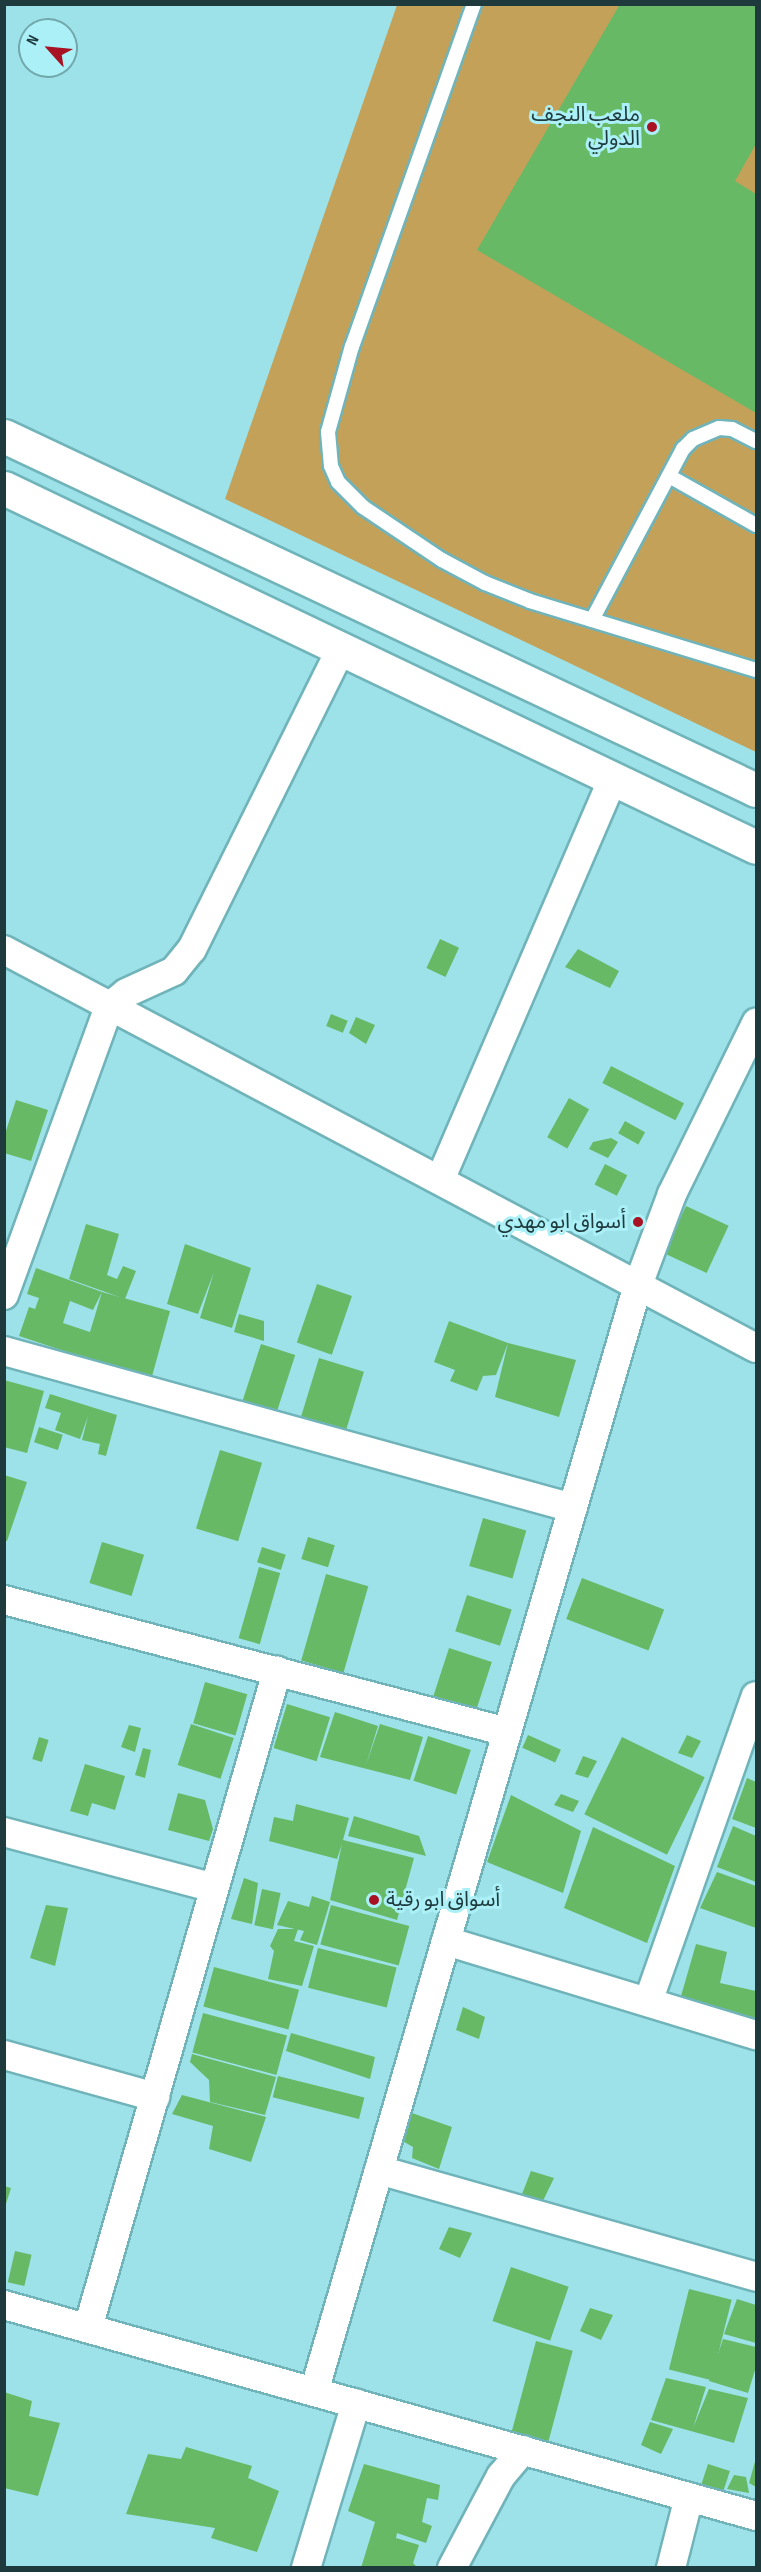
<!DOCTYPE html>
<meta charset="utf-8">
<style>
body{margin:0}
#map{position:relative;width:761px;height:2572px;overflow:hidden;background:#9de2e9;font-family:"Sofia Sans Condensed","Noto Sans Arabic",sans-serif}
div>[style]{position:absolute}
.green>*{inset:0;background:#c4a158}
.building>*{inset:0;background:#67b966;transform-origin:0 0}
.roads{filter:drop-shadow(2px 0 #70b4ba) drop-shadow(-2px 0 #70b4ba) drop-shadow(0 2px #70b4ba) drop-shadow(0 -2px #70b4ba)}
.lane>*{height:14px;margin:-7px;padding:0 7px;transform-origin:7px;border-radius:7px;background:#fff}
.street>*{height:28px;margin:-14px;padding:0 14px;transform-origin:14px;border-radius:14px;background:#fff}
.secondary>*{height:33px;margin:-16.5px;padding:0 16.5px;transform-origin:16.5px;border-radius:16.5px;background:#fff}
.dots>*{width:16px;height:16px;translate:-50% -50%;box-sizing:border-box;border:3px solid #aaf0f6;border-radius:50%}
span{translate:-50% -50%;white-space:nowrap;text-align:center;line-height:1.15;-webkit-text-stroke:6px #aaf0f6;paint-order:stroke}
.poi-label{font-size:21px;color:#1e3a3d}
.right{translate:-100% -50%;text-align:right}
.left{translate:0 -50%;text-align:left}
.frame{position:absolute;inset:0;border:6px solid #1e3a3d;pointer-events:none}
.north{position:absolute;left:18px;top:18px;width:60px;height:60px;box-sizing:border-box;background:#aaf0f6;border:2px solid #72a7ac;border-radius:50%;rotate:297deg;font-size:16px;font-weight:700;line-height:24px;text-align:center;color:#1e3a3d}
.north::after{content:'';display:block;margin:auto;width:21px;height:27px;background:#a81223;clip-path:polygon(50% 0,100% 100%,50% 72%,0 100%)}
</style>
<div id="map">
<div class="green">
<div style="clip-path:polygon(397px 5px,756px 5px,756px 752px,225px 499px)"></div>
</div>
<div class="building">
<div style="clip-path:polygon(620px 4px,756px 4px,756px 144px,735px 181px,756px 194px,756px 413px,477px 250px)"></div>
<div style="left:440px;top:939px;width:21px;height:32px;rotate:25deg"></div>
<div style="clip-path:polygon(578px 949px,619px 971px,610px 988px,565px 967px)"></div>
<div style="left:331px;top:1014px;width:18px;height:13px;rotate:22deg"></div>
<div style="clip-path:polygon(356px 1017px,375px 1025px,366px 1044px,349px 1033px)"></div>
<div style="left:611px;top:1066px;width:82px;height:19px;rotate:27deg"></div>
<div style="left:569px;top:1098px;width:23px;height:45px;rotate:29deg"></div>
<div style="clip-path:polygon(16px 1100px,48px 1110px,31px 1161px,4px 1153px,4px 1137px)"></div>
<div style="left:625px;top:1121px;width:23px;height:14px;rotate:29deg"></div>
<div style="clip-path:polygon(611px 1138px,618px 1142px,608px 1158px,589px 1149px,593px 1142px)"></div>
<div style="left:605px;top:1164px;width:25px;height:23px;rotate:27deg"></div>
<div style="left:686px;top:1206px;width:47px;height:52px;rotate:25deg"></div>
<div style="clip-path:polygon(86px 1224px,119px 1234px,107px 1275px,117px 1279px,123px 1266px,136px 1271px,125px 1299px,69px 1279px)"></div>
<div style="clip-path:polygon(185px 1244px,251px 1268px,232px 1328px,200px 1318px,214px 1272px,198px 1314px,167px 1304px)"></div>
<div style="clip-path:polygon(36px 1268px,102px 1292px,93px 1310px,70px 1301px,63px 1323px,90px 1332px,87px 1342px,102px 1292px,170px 1311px,151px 1380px,19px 1336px,29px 1307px,35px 1309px,39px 1298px,27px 1294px)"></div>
<div style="left:317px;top:1284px;width:37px;height:62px;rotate:19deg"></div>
<div style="clip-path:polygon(239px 1314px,264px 1321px,264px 1341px,234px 1332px)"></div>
<div style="clip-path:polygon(449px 1321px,508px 1343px,576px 1360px,559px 1417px,495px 1397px,508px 1343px,496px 1375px,483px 1376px,477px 1391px,450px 1381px,455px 1370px,434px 1362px)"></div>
<div style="left:261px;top:1344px;width:36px;height:62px;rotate:18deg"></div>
<div style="left:319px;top:1358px;width:47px;height:67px;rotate:17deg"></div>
<div style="clip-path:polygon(4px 1380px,44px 1391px,27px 1453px,4px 1447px)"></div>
<div style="clip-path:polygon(50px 1394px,117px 1415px,106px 1456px,98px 1454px,100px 1444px,82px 1440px,88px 1416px,80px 1439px,55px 1430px,61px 1413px,45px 1408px)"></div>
<div style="left:39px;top:1427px;width:25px;height:16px;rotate:18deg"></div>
<div style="left:220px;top:1450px;width:44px;height:82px;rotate:17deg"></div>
<div style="clip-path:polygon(4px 1475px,27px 1482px,7px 1541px,4px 1541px)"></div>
<div style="left:483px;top:1518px;width:45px;height:50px;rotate:16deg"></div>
<div style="left:308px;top:1537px;width:28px;height:23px;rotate:17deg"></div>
<div style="left:102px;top:1542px;width:44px;height:43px;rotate:17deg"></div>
<div style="left:262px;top:1547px;width:25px;height:16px;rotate:18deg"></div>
<div style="left:259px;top:1567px;width:22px;height:74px;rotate:16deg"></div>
<div style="left:326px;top:1574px;width:44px;height:90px;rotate:16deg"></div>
<div style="left:582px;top:1578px;width:88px;height:44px;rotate:21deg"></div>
<div style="left:467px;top:1595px;width:47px;height:38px;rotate:18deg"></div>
<div style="left:449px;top:1648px;width:45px;height:55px;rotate:18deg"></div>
<div style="left:205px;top:1682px;width:44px;height:43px;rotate:16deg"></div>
<div style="left:287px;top:1704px;width:45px;height:46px;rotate:17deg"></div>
<div style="clip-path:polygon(335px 1712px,378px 1726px,366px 1765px,380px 1724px,423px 1737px,410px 1780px,320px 1757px)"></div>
<div style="left:191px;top:1724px;width:45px;height:43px;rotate:18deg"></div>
<div style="clip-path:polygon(129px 1725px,141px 1728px,135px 1752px,121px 1747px)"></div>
<div style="left:528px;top:1735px;width:36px;height:14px;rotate:24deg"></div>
<div style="clip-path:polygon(687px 1735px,701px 1741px,692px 1758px,678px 1753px)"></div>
<div style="left:428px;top:1736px;width:45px;height:47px;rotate:18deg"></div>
<div style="left:39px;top:1737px;width:10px;height:23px;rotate:17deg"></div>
<div style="left:622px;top:1737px;width:92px;height:86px;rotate:26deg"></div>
<div style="clip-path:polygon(143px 1748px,151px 1750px,145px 1778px,135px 1775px)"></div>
<div style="clip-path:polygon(583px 1756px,597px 1761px,588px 1778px,575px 1774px)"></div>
<div style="clip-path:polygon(85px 1764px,125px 1776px,115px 1810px,92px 1803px,88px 1816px,70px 1811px)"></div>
<div style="clip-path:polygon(747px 1778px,756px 1782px,756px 1828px,732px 1819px)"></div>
<div style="clip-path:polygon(178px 1793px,205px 1800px,213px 1829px,209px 1841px,168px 1830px)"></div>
<div style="clip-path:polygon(561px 1794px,579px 1801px,573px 1812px,554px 1805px)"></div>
<div style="clip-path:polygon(511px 1795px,581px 1831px,563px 1893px,487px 1862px)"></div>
<div style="clip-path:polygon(296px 1804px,349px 1818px,343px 1840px,414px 1858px,397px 1920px,330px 1900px,342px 1844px,337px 1859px,269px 1841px,274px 1817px,293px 1821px)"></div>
<div style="clip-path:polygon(354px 1816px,419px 1836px,426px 1856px,348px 1836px)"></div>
<div style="clip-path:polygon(733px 1826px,756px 1836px,756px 1882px,717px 1867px)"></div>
<div style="clip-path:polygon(593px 1827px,675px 1866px,647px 1943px,564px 1908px)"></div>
<div style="clip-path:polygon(717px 1872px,756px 1886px,756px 1928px,700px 1908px)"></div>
<div style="clip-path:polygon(244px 1878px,258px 1883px,252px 1924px,231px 1919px)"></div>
<div style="left:262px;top:1889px;width:19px;height:37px;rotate:12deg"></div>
<div style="clip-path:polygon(312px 1896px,330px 1902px,317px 1945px,300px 1940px,304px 1931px,277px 1925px,288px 1901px,309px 1907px)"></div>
<div style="clip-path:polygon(46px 1905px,68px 1908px,55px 1966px,30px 1958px)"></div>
<div style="left:331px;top:1905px;width:81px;height:41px;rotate:15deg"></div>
<div style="clip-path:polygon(278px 1929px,298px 1929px,294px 1941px,314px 1946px,302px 1986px,268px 1979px,274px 1951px,270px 1946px)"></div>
<div style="clip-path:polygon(696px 1944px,727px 1952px,720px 1983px,756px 1991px,756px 2026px,679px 2003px)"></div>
<div style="left:318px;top:1948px;width:81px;height:41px;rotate:14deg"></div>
<div style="left:214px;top:1967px;width:88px;height:41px;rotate:15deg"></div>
<div style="clip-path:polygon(463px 2007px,485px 2017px,479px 2039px,456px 2030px)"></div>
<div style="left:203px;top:2013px;width:87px;height:41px;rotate:15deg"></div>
<div style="clip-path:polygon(291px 2033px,375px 2057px,370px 2079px,286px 2051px)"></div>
<div style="clip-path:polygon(192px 2054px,276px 2077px,265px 2115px,210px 2102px,209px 2080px,190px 2062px)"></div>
<div style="left:278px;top:2076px;width:89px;height:22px;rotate:14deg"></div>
<div style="clip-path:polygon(182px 2095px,266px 2117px,251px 2162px,209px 2149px,213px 2126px,172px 2114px)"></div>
<div style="clip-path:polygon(409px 2112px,452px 2127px,439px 2169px,412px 2158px,413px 2147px,399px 2139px)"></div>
<div style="clip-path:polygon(531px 2171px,554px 2178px,542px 2203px,522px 2194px)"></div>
<div style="clip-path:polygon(4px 2186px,11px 2188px,5px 2207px,4px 2206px)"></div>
<div style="clip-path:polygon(449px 2227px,472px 2233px,460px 2258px,439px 2249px)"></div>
<div style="left:15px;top:2251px;width:17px;height:32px;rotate:13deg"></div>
<div style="left:511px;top:2267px;width:61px;height:57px;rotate:19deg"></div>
<div style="left:689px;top:2289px;width:44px;height:83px;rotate:14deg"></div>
<div style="clip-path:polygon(737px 2299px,756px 2305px,756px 2343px,724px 2334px)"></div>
<div style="clip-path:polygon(590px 2308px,613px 2315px,601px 2340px,580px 2331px)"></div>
<div style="clip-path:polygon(723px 2339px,756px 2347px,756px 2367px,748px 2393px,709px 2381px)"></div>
<div style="left:536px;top:2341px;width:38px;height:94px;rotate:15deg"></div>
<div style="clip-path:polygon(666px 2378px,706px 2387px,693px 2428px,709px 2389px,748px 2398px,734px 2443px,651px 2420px)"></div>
<div style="clip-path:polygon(4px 2392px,32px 2401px,29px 2416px,60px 2423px,38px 2496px,4px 2488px)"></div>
<div style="clip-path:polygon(650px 2422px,673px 2429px,661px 2454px,641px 2445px)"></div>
<div style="clip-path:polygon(186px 2447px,252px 2466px,248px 2478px,279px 2491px,257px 2552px,211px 2538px,215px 2528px,126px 2514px,148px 2454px,181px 2459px)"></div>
<div style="clip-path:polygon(756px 2458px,756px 2487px,749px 2483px)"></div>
<div style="clip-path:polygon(364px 2464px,440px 2485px,438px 2500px,427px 2498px,422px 2522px,432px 2526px,426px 2543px,397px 2533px,396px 2538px,419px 2545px,413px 2563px,418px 2568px,361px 2568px,375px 2522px,348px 2511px)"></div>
<div style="left:708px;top:2464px;width:23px;height:25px;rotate:18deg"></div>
<div style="clip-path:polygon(734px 2475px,746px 2477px,749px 2493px,727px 2489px)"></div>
</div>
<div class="roads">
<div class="lane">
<div style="left:474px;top:4px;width:363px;rotate:109.6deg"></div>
<div style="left:352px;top:346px;width:89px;rotate:105.6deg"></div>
<div style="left:328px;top:432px;width:34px;rotate:85deg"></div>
<div style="left:331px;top:466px;width:17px;rotate:66deg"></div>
<div style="left:338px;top:482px;width:35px;rotate:45deg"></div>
<div style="left:363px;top:507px;width:95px;rotate:33.9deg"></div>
<div style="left:442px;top:560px;width:49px;rotate:28.1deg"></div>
<div style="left:485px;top:583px;width:48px;rotate:21.8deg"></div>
<div style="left:530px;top:601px;width:236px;rotate:17deg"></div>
<div style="left:669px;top:476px;width:100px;rotate:29.4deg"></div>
<div style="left:592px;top:620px;width:194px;rotate:-62deg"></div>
<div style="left:683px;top:449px;width:14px;rotate:-45deg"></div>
<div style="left:693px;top:439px;width:28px;rotate:-23deg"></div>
<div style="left:719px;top:428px;width:13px;rotate:4deg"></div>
<div style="left:732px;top:429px;width:27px;rotate:27deg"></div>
</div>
<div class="street">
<div style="left:4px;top:950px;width:851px;rotate:27.89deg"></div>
<div style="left:440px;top:1180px;width:437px;rotate:-66.7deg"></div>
<div style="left:4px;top:1295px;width:307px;rotate:-70deg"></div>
<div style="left:109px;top:1007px;width:22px;rotate:-39deg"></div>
<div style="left:126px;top:993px;width:53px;rotate:-24.6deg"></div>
<div style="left:174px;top:971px;width:28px;rotate:-51deg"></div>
<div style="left:192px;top:949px;width:335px;rotate:-63.6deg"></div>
<div style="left:4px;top:1351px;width:590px;rotate:15.43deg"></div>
<div style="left:4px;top:1600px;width:520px;rotate:14.7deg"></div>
<div style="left:4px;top:1832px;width:217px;rotate:14.9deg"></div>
<div style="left:446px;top:1941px;width:324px;rotate:16.9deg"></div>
<div style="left:648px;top:2002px;width:324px;rotate:-70.6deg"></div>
<div style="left:4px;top:2055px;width:157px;rotate:15.5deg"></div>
<div style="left:379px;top:2170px;width:392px;rotate:15.8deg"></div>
<div style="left:4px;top:2305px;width:781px;rotate:15.67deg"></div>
<div style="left:88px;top:2328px;width:684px;rotate:-73.95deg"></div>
<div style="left:314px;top:2392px;width:1153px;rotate:-73.69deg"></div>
<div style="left:638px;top:1285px;width:97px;rotate:-69.5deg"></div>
<div style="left:672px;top:1194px;width:191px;rotate:-63.8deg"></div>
<div style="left:306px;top:2568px;width:172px;rotate:-73.1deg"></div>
<div style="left:452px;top:2568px;width:104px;rotate:-62deg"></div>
<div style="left:501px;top:2476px;width:34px;rotate:-50deg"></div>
<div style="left:671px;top:2568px;width:73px;rotate:-75.8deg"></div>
</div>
<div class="secondary">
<div style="left:4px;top:436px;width:831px;rotate:25.21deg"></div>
<div style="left:4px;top:488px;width:833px;rotate:25.52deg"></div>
</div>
</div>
<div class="dots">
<div style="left:652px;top:127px;background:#a81223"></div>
<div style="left:638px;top:1222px;background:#a81223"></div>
<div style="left:374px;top:1900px;background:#a81223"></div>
</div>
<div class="poi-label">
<span class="right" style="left:640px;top:127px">ملعب النجف<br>الدولي</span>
<span class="right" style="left:626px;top:1222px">أسواق ابو مهدي</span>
<span class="left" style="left:386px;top:1900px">أسواق ابو رقية</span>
</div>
<div class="frame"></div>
<div class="north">N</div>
</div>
